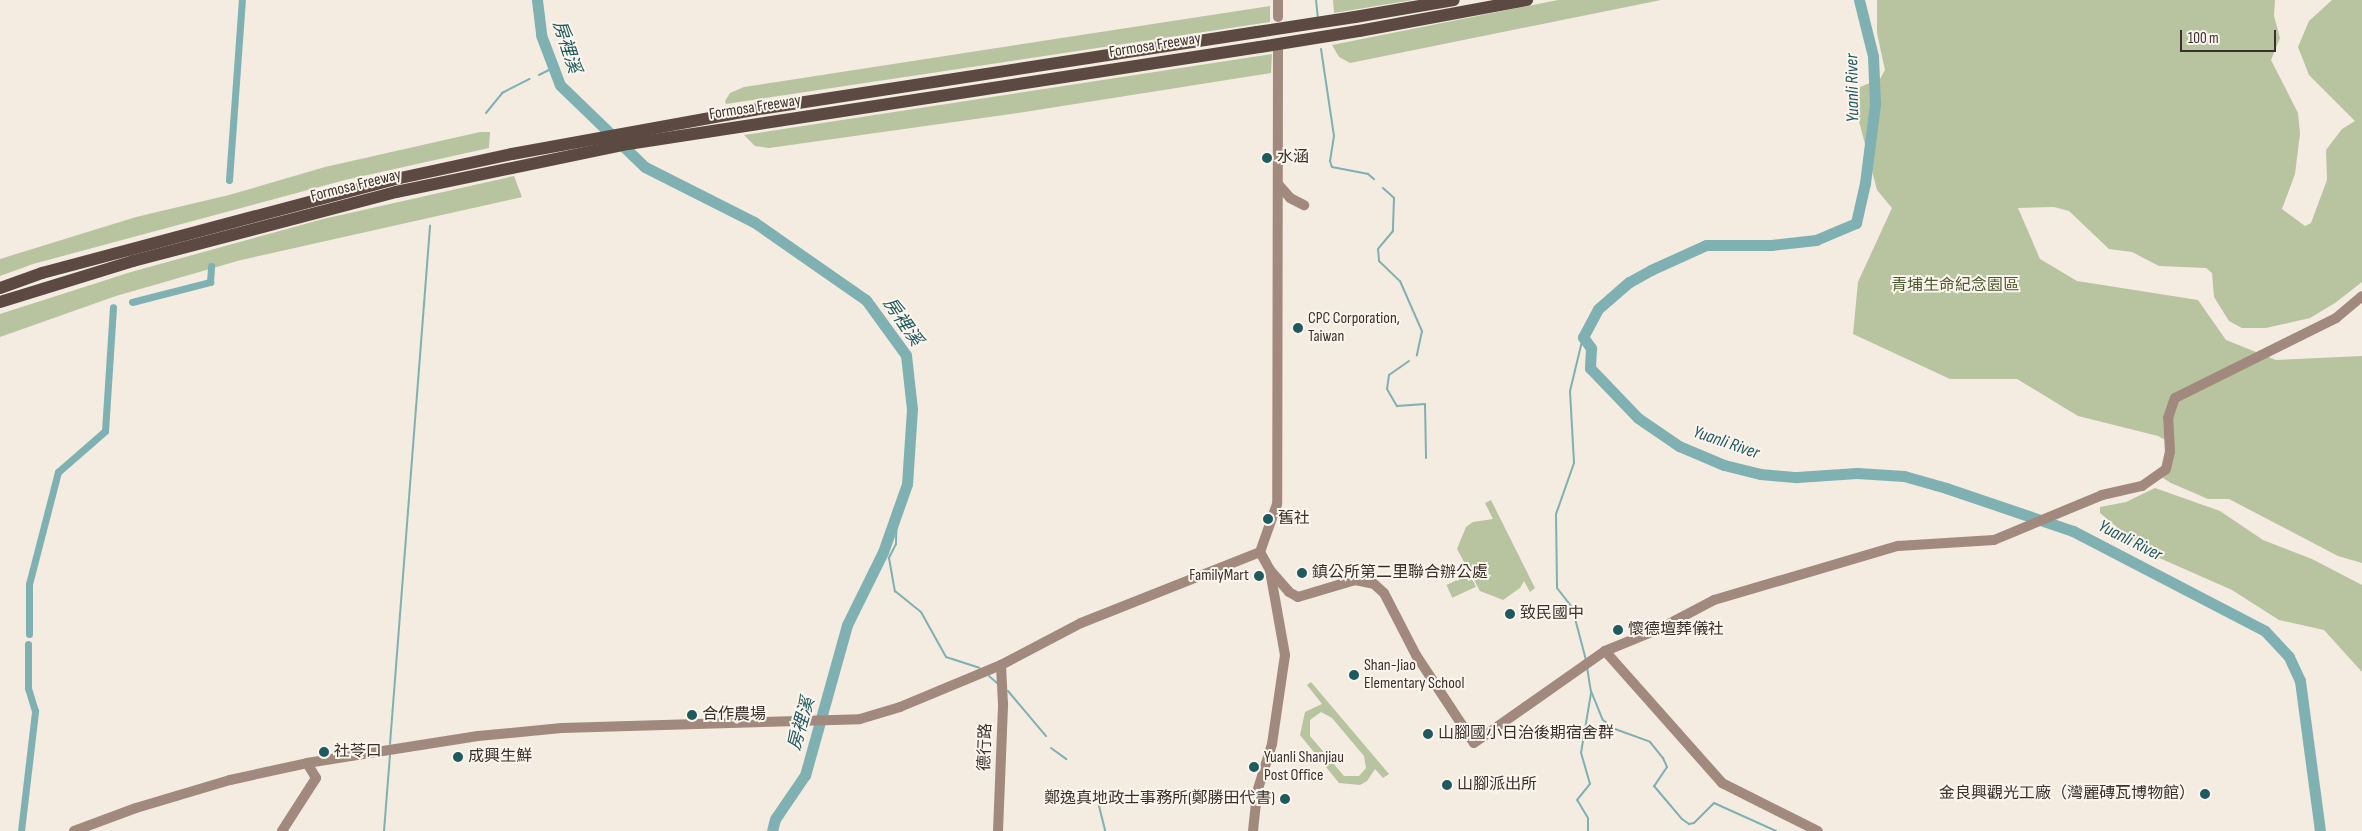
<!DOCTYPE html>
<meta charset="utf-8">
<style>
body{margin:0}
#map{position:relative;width:2362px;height:831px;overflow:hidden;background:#f4ebe1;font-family:"Sofia Sans Condensed","Noto Sans TC",sans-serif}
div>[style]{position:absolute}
.green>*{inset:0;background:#b8c4a0;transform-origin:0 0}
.stream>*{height:2px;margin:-1px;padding:0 1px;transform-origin:1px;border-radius:1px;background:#7fb0b2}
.canal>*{height:7px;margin:-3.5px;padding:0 3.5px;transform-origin:3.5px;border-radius:3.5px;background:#7fb0b2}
.river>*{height:11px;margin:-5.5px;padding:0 5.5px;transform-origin:5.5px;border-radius:5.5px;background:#7fb0b2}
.secondary>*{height:10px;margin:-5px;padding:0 5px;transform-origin:5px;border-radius:5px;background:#a18a7d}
.highway>*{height:12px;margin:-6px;padding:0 6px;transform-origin:6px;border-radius:6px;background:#5c4a42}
.highway-bridge>*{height:12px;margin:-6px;padding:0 6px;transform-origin:6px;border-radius:6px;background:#5c4a42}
.dots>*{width:14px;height:14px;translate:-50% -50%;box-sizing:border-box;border:2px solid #fbf5ee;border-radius:50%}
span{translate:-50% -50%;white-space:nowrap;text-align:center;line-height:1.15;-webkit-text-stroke:4px #fbf5ee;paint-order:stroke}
.street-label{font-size:16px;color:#3b302b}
.poi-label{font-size:16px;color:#3b302b}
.left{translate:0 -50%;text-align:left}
.right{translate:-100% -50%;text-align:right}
.park-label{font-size:16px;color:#4a5a2e}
.water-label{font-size:18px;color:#1f5a5e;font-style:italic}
.scale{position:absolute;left:2180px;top:30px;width:96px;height:22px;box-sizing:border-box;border:2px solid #3b302b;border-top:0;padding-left:6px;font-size:15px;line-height:18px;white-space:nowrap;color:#3b302b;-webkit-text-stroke:4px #fbf5ee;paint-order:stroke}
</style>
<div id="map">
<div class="green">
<div style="clip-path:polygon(1333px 0,1413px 0,1334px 13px)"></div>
<div style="clip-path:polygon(1558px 0,1661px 0,1350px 63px,1339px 57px,1332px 45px)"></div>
<div style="clip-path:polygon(1877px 0,2275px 0,2274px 16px,2280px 38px,2271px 60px,2298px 113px,2300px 134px,2295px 174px,2282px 209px,2305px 226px,2311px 223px,2327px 180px,2326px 150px,2342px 129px,2355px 121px,2309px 75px,2298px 47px,2309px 21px,2332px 0,2362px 0,2362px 282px,2335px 303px,2310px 318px,2266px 328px,2242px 328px,2229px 321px,2214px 297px,2212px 273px,2206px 268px,2159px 266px,2132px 252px,2109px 249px,2069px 211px,2054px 207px,2018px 208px,2040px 259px,2077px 281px,2198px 300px,2226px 340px,2276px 360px,2362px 356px,2362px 563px,2338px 556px,2229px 499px,2208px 499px,2171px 483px,2163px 478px,2172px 464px,2173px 444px,2158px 436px,2078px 416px,2017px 379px,1950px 379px,1853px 334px,1858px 282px,1892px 208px,1877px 190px,1854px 102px,1860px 87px,1880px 79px,1885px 70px,1877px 33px)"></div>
<div style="clip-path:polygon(1270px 6px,1270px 22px,726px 104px,725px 101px,730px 93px,744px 87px)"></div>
<div style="clip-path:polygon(1272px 54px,1271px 73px,1018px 113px,769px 148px,755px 146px,744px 135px)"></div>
<div style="clip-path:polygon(480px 132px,490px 132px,489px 148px,345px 180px,33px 264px,0 276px,0 259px,136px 217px,229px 195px,325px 167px)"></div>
<div style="clip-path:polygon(514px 176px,522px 197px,241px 260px,116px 296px,0 337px,0 314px,131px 272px,323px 219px)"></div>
<div style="clip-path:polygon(2155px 488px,2220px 511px,2263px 540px,2312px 559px,2362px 585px,2362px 672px,2324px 630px,2279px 620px,2232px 590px,2148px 553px,2100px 513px,2100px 507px,2126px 502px)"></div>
<div style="clip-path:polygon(1491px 500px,1535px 588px,1530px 592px,1524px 581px,1520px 588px,1503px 600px,1480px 591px,1457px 549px,1466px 527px,1473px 522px,1493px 519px,1485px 503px)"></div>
<div style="left:1470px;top:574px;width:14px;height:26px;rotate:65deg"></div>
<div style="clip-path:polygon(evenodd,1311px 682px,1389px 774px,1383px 778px,1375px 769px,1367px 781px,1360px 785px,1339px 783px,1300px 735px,1305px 712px,1322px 704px,1307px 685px,1311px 682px,1321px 712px,1332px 718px,1364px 756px,1366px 768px,1359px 776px,1344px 776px,1310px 736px,1310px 720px,1321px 712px)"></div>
</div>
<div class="stream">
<div style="left:1316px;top:0;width:19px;rotate:84deg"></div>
<div style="left:1321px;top:49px;width:88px;rotate:81.5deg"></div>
<div style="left:1334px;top:136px;width:25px;rotate:99deg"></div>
<div style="left:1330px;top:161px;width:6px;rotate:72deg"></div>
<div style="left:1332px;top:167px;width:37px;rotate:11deg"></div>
<div style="left:1368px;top:174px;width:8px;rotate:40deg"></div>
<div style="left:539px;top:75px;width:16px;rotate:-27deg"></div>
<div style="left:486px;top:113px;width:26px;rotate:-51deg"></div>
<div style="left:502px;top:93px;width:31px;rotate:-27deg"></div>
<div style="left:1383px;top:188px;width:15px;rotate:42deg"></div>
<div style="left:1394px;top:198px;width:33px;rotate:92deg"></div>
<div style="left:1393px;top:231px;width:23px;rotate:130deg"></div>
<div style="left:1378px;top:249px;width:12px;rotate:85deg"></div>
<div style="left:1379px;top:261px;width:29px;rotate:44deg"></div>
<div style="left:1400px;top:281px;width:55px;rotate:66.3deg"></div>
<div style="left:1422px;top:331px;width:25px;rotate:102deg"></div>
<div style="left:1583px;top:337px;width:56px;rotate:103.5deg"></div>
<div style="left:1570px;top:391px;width:72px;rotate:86.8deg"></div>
<div style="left:1574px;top:463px;width:54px;rotate:109.4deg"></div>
<div style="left:1556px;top:514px;width:74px;rotate:89.2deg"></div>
<div style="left:1557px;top:588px;width:24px;rotate:52deg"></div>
<div style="left:1572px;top:607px;width:55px;rotate:75.2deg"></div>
<div style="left:1409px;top:361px;width:24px;rotate:145deg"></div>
<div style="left:1389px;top:375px;width:14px;rotate:98deg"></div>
<div style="left:1387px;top:389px;width:20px;rotate:60deg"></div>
<div style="left:1397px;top:406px;width:28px;rotate:-4deg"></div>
<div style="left:1425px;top:404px;width:54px;rotate:88.9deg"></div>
<div style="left:897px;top:513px;width:31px;rotate:92deg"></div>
<div style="left:896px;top:544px;width:16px;rotate:117deg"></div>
<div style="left:889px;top:558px;width:34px;rotate:80deg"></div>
<div style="left:895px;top:591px;width:33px;rotate:39deg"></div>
<div style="left:921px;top:612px;width:51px;rotate:60.9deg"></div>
<div style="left:946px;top:657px;width:35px;rotate:18deg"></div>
<div style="left:1587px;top:667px;width:24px;rotate:81deg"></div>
<div style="left:1591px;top:691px;width:31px;rotate:68deg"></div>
<div style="left:1603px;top:720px;width:15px;rotate:37deg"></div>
<div style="left:1615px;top:729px;width:37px;rotate:20deg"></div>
<div style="left:1650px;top:742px;width:21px;rotate:51deg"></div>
<div style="left:1663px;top:758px;width:10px;rotate:66deg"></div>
<div style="left:1667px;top:767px;width:23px;rotate:124deg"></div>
<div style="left:1654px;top:786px;width:43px;rotate:49.7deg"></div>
<div style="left:1682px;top:819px;width:9px;rotate:36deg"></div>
<div style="left:1689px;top:824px;width:5px;rotate:-11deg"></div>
<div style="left:1694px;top:823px;width:28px;rotate:-45deg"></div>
<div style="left:1714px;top:803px;width:68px;rotate:24.3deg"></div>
<div style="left:989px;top:676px;width:11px;rotate:41deg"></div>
<div style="left:1008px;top:691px;width:59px;rotate:49.8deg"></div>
<div style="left:390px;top:744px;width:520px;rotate:-85.58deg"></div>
<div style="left:1051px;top:748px;width:19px;rotate:36deg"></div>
<div style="left:1098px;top:802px;width:30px;rotate:76deg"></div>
<div style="left:384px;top:831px;width:76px;rotate:-85.5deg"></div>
<div style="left:1588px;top:831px;width:13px;rotate:-90deg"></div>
<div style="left:1588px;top:818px;width:21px;rotate:-121deg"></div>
<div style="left:1577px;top:800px;width:21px;rotate:-51deg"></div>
<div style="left:1590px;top:784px;width:32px;rotate:-106deg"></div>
<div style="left:1581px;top:753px;width:61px;rotate:-80.5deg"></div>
</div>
<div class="canal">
<div style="left:229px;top:180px;width:180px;rotate:-85.9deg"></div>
<div style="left:132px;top:302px;width:81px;rotate:-14.4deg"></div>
<div style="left:210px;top:282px;width:16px;rotate:-86deg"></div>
<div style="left:29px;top:634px;width:50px;rotate:-90deg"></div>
<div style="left:29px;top:584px;width:116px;rotate:-75.5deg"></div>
<div style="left:58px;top:472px;width:62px;rotate:-41.1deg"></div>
<div style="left:105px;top:431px;width:124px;rotate:-86.3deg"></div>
<div style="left:21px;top:831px;width:121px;rotate:-83.3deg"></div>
<div style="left:35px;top:711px;width:24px;rotate:-107deg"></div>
<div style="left:28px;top:688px;width:44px;rotate:-90deg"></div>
</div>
<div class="river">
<div style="left:537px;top:0;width:35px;rotate:83deg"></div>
<div style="left:541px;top:35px;width:53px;rotate:69.2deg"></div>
<div style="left:560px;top:85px;width:118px;rotate:44deg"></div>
<div style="left:645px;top:167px;width:122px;rotate:26.8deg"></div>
<div style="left:754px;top:222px;width:136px;rotate:34.9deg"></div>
<div style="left:866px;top:300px;width:68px;rotate:54deg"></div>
<div style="left:906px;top:355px;width:54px;rotate:83.7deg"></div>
<div style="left:912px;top:409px;width:75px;rotate:93.8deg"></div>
<div style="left:907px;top:484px;width:72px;rotate:109.4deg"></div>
<div style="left:883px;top:552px;width:81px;rotate:116.3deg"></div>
<div style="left:847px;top:625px;width:156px;rotate:105.6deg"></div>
<div style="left:805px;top:775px;width:53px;rotate:124.3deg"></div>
<div style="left:775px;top:819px;width:12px;rotate:104deg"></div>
<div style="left:1859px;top:0;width:58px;rotate:76deg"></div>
<div style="left:1873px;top:56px;width:48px;rotate:87.6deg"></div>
<div style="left:1875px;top:104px;width:80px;rotate:97.2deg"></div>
<div style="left:1865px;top:183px;width:41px;rotate:102.7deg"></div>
<div style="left:1856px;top:223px;width:43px;rotate:157deg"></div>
<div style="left:1816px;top:240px;width:45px;rotate:173.7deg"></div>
<div style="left:1771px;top:245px;width:65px;rotate:180deg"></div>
<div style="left:1706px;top:245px;width:60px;rotate:155.6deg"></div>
<div style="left:1651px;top:270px;width:25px;rotate:151deg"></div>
<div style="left:1629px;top:282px;width:41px;rotate:138.9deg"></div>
<div style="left:1598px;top:309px;width:32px;rotate:118deg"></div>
<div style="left:1583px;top:337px;width:14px;rotate:54deg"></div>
<div style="left:1591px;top:348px;width:20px;rotate:93deg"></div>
<div style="left:1590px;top:368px;width:69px;rotate:46.2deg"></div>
<div style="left:1638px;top:418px;width:50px;rotate:34.3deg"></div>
<div style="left:1679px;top:446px;width:49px;rotate:22.9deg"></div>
<div style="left:1724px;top:465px;width:37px;rotate:14deg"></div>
<div style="left:1760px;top:474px;width:37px;rotate:5deg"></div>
<div style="left:1797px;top:477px;width:60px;rotate:-3.8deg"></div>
<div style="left:1857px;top:473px;width:47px;rotate:3.7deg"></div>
<div style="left:1904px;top:476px;width:44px;rotate:15.9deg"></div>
<div style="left:1946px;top:488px;width:134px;rotate:18.7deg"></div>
<div style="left:2073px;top:531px;width:216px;rotate:27.5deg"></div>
<div style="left:2265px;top:631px;width:35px;rotate:47deg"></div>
<div style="left:2289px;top:657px;width:26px;rotate:65deg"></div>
<div style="left:2300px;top:681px;width:151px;rotate:82.4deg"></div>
</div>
<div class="secondary">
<div style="left:1278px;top:0;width:17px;rotate:90deg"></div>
<div style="left:1278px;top:50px;width:454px;rotate:90.1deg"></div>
<div style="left:1277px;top:504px;width:51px;rotate:109.5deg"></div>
<div style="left:1260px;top:552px;width:21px;rotate:61deg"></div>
<div style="left:1270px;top:570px;width:29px;rotate:49deg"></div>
<div style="left:1289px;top:592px;width:10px;rotate:29deg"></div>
<div style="left:1298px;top:597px;width:59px;rotate:-16.6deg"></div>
<div style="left:1355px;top:580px;width:19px;rotate:12deg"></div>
<div style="left:1374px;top:584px;width:13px;rotate:42deg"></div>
<div style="left:1384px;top:593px;width:70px;rotate:62.7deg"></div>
<div style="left:1416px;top:655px;width:105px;rotate:56.6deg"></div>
<div style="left:1474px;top:743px;width:160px;rotate:-35.1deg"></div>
<div style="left:1605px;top:651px;width:58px;rotate:-22.2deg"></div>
<div style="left:1659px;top:629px;width:62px;rotate:-27.8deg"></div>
<div style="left:1714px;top:600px;width:192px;rotate:-16.4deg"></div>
<div style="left:1898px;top:546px;width:96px;rotate:-3.6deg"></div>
<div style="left:1994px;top:540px;width:117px;rotate:-22.6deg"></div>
<div style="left:2102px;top:495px;width:41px;rotate:-12.7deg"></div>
<div style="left:2142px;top:486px;width:29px;rotate:-35deg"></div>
<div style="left:2166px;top:469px;width:17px;rotate:-77deg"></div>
<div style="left:2170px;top:452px;width:34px;rotate:-93deg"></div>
<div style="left:2168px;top:418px;width:21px;rotate:-71deg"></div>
<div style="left:2175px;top:398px;width:180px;rotate:-26.4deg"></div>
<div style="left:2336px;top:318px;width:34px;rotate:-40deg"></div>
<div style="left:1278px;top:184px;width:18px;rotate:49deg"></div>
<div style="left:1290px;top:198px;width:16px;rotate:27deg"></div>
<div style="left:1605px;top:651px;width:176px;rotate:48.4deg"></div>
<div style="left:1722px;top:783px;width:107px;rotate:26.6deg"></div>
<div style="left:74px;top:831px;width:66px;rotate:-20.4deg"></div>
<div style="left:136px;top:808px;width:98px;rotate:-16.6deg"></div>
<div style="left:230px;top:780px;width:79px;rotate:-12.4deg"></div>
<div style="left:307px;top:763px;width:173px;rotate:-9deg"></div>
<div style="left:478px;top:736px;width:84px;rotate:-5.4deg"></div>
<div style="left:562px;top:728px;width:298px;rotate:-1.7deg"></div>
<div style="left:860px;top:719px;width:42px;rotate:-16.7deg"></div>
<div style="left:900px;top:707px;width:109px;rotate:-22.6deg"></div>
<div style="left:1001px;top:665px;width:90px;rotate:-27.7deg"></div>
<div style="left:1081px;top:623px;width:193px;rotate:-21.6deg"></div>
<div style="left:282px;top:831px;width:63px;rotate:-57.3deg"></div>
<div style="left:316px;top:778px;width:17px;rotate:-121deg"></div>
<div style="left:998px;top:831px;width:127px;rotate:-87.7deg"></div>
<div style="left:1003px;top:704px;width:39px;rotate:-93deg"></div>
<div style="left:1253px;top:831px;width:39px;rotate:-84deg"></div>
<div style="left:1257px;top:792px;width:50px;rotate:-72.6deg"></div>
<div style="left:1272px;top:744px;width:90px;rotate:-81.7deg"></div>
<div style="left:1285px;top:655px;width:85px;rotate:-100.1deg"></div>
</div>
<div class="highway">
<div style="left:1355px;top:17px;width:100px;rotate:-9.7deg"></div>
<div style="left:1359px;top:31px;width:171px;rotate:-10.5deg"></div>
<div style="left:0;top:288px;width:45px;rotate:-19.7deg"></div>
<div style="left:42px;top:273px;width:361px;rotate:-14.9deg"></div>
<div style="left:391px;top:180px;width:124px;rotate:-12.1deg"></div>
<div style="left:512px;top:154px;width:245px;rotate:-10.3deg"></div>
<div style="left:753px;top:110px;width:510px;rotate:-8.8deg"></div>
<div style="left:0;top:302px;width:139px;rotate:-17.1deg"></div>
<div style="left:133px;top:261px;width:272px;rotate:-14.7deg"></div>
<div style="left:396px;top:192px;width:237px;rotate:-11.7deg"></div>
<div style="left:628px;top:144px;width:639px;rotate:-8.73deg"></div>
</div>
<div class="highway-bridge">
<div style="left:1257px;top:32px;width:99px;rotate:-8.7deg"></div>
<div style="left:1260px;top:47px;width:100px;rotate:-9.2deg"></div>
</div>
<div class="dots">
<div style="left:1267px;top:158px;background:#1f5a5e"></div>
<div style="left:1298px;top:328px;background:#1f5a5e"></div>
<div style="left:1268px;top:519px;background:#1f5a5e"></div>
<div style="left:1302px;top:573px;background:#1f5a5e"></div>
<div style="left:1259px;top:576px;background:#1f5a5e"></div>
<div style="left:1510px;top:614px;background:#1f5a5e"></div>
<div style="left:1618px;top:630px;background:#1f5a5e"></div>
<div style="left:1354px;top:675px;background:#1f5a5e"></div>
<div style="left:692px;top:715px;background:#1f5a5e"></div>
<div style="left:1428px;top:734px;background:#1f5a5e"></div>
<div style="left:324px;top:752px;background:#1f5a5e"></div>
<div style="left:458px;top:757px;background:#1f5a5e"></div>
<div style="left:1254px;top:767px;background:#1f5a5e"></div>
<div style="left:1447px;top:785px;background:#1f5a5e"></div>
<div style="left:2205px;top:794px;background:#1f5a5e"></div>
<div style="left:1285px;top:799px;background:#1f5a5e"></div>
</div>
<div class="street-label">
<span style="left:1155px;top:46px;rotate:-9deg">Formosa Freeway</span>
<span style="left:755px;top:108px;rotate:-9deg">Formosa Freeway</span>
<span style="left:356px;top:186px;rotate:-14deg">Formosa Freeway</span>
<span style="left:986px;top:747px;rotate:-88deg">德行路</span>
</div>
<div class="poi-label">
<span class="left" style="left:1277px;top:158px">水涵</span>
<span class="left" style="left:1308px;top:328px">CPC Corporation,<br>Taiwan</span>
<span class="left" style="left:1278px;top:519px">舊社</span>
<span class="left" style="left:1312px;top:573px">鎮公所第二里聯合辦公處</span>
<span class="right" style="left:1249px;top:576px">FamilyMart</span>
<span class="left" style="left:1520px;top:614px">致民國中</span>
<span class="left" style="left:1628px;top:630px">懷德壇葬儀社</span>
<span class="left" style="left:1364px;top:675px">Shan-Jiao<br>Elementary School</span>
<span class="left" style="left:702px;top:715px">合作農場</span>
<span class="left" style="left:1438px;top:734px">山腳國小日治後期宿舍群</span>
<span class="left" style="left:334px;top:752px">社苓口</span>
<span class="left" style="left:468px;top:757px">成興生鮮</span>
<span class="left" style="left:1264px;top:767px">Yuanli Shanjiau<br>Post Office</span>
<span class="left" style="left:1457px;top:785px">山腳派出所</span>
<span class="right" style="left:2195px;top:794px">金良興觀光工廠（灣麗磚瓦博物館）</span>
<span class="right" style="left:1275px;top:799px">鄭逸真地政士事務所(鄭勝田代書)</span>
</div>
<div class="park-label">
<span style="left:1955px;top:286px">青埔生命紀念園區</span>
</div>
<div class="water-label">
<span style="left:566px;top:47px;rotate:72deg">房裡溪</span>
<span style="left:1853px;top:88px;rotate:-91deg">Yuanli River</span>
<span style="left:902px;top:322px;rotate:56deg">房裡溪</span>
<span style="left:1726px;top:443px;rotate:19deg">Yuanli River</span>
<span style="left:2130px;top:541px;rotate:27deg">Yuanli River</span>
<span style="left:802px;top:724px;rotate:-74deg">房裡溪</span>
</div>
<div class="scale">100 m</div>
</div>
